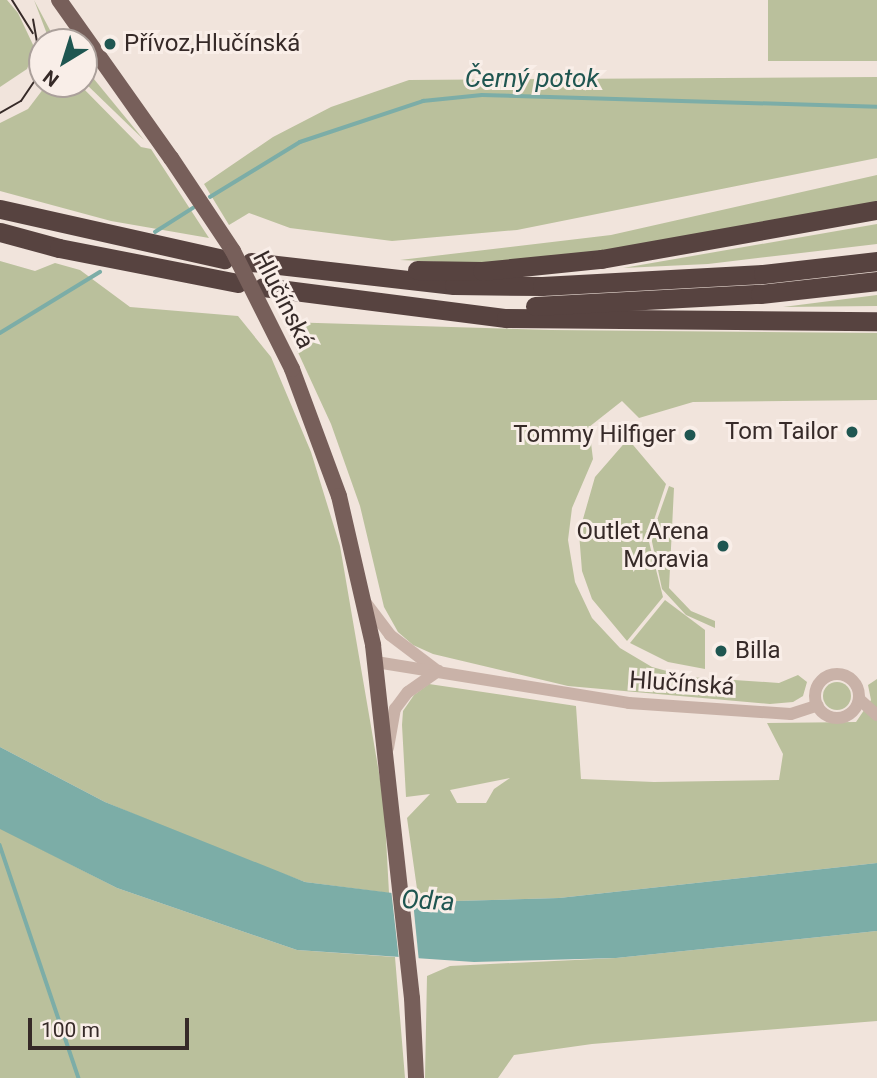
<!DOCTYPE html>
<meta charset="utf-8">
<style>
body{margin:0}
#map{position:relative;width:877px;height:1078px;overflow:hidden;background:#f1e4dc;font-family:Roboto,sans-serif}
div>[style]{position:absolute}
.green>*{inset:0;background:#bac09c;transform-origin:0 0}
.round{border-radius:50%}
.water>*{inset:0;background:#7cada7}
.pier>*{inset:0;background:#f1e4dc}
.stream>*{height:3.5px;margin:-1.75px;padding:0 1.75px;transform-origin:1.75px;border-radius:1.75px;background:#7cada7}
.minor>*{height:12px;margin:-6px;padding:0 6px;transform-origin:6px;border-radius:6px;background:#c9b2a8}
.minor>.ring{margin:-6px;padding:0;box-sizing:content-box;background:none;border:12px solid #c9b2a8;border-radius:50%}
.major>*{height:16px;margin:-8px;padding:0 8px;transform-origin:8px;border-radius:8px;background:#775f5a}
.highway>*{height:19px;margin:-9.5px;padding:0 9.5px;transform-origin:9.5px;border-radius:9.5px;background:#574340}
.tram>*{height:2px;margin:-1px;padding:0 1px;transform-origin:1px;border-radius:1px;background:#362a28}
.major-bridge>*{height:16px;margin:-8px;padding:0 8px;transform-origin:8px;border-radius:8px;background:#775f5a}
.dots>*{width:19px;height:19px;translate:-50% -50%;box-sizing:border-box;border:4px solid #f9eee8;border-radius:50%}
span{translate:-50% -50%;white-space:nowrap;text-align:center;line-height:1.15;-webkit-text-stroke:6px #f9eee8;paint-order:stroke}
.poi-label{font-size:24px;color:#362a28}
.left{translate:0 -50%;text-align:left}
.right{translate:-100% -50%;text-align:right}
.street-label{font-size:24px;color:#362a28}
.water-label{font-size:26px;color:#1f5651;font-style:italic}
.north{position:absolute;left:28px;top:28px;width:70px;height:70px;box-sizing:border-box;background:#f9eee8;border:2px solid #aba09b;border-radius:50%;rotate:218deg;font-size:19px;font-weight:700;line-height:28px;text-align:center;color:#362a28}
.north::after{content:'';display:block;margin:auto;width:24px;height:32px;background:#1f5651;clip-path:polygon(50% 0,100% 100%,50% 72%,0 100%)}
.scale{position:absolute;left:28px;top:1018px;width:161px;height:32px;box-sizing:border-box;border:4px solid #362a28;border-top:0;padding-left:9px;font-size:21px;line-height:24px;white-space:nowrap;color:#362a28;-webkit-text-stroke:5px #f9eee8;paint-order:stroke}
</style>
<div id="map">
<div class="green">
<div style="clip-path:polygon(0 0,7px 0,18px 13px,35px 49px,27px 69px,0 87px)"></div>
<div style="clip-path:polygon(34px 0,51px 32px,62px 42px,50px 42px)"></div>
<div style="left:768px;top:0;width:109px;height:61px"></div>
<div style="clip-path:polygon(84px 68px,89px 73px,144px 140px,84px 82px)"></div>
<div style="clip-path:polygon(877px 77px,877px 158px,517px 230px,392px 241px,290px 228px,249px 213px,229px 225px,204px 184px,273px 137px,331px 107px,409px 80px)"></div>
<div style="clip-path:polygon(47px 84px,79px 84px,141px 147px,151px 149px,209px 238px,111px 221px,0 191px,0 123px,28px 109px)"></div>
<div style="clip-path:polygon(877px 175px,877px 202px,645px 246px,484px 264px,400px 260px,611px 235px)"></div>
<div style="clip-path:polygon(877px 224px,877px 244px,708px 264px,623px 268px)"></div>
<div style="clip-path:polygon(0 261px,35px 271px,55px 263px,80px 270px,130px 307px,238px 316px,271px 357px,311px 452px,340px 546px,384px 802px,389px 893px,305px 882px,217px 849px,105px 802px,0 747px)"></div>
<div style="clip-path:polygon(877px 295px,877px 306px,783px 307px)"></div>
<div style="clip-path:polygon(284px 322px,551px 330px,877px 333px,877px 400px,693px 402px,639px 418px,622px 401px,589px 427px,593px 459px,572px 508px,568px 540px,575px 582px,592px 618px,620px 648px,652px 667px,689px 677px,779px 683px,798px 675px,807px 682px,803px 696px,793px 702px,770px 704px,568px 686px,433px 654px,413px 645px,398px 632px,384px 607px,360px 506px,331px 424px)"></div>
<div style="clip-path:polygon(628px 439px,666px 484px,648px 538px,663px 597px,627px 641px,592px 599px,582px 571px,579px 533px,595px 477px)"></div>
<div style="clip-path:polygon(669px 486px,674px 488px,669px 588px,691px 611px,715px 621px,715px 628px,686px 615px,662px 589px,651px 537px)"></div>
<div style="clip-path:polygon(665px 600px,705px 630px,705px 669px,668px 662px,630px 643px)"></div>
<div style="clip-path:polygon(evenodd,877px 679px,877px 863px,559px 898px,456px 901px,418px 896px,407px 818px,430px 794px,406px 797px,402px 725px,403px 711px,414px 695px,429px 684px,576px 706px,581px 779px,654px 782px,779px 780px,783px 754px,767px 723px,856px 722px,871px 700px,868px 685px,877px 679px,510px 778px,494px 789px,486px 803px,457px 803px,450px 790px,510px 778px)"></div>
<div class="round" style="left:823px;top:682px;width:28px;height:28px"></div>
<div style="clip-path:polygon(0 828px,117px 888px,297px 950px,395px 957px,405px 1078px,0 1078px)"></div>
<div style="clip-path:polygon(877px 931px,877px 1021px,592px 1044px,514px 1055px,498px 1078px,425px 1078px,427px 976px,450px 966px,616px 958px)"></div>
</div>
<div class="water">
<div style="clip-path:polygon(0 747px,105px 802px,305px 882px,456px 901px,559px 898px,877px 863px,877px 931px,616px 958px,474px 962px,297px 950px,117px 888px,0 829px)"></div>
</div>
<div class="pier">
<div style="clip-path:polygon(391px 889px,412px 891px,419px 962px,399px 960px)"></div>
</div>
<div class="stream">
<div style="left:210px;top:197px;width:105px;rotate:-31.4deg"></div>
<div style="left:300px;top:142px;width:130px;rotate:-18.4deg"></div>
<div style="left:423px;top:101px;width:59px;rotate:-5.8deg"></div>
<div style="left:482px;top:95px;width:395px;rotate:1.7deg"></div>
<div style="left:155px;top:232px;width:45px;rotate:-32.3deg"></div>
<div style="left:0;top:333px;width:117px;rotate:-31.4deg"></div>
<div style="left:0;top:845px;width:246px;rotate:71.3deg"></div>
</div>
<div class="minor">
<div style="left:366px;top:603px;width:40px;rotate:53deg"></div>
<div style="left:390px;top:635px;width:56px;rotate:37.1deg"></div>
<div style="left:376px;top:662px;width:256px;rotate:9.2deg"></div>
<div style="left:629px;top:703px;width:162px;rotate:3.9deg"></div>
<div style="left:791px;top:714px;width:28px;rotate:-18deg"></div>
<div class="ring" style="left:815px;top:674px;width:32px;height:32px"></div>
<div style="left:859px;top:699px;width:24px;rotate:42deg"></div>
<div style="left:388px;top:748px;width:40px;rotate:-80deg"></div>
<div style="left:395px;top:709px;width:21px;rotate:-53deg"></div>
<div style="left:408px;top:692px;width:37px;rotate:-35deg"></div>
</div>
<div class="major">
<div style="left:59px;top:0;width:194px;rotate:54.7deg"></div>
<div style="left:292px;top:369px;width:135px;rotate:69.7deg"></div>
<div style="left:339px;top:496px;width:153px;rotate:77.1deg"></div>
<div style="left:373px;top:645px;width:355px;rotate:83.7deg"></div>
<div style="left:412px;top:998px;width:80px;rotate:87.1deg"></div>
</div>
<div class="highway">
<div style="left:0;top:209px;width:230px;rotate:12.6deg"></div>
<div style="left:0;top:232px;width:61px;rotate:15.2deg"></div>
<div style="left:59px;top:248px;width:182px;rotate:11.1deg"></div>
<div style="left:251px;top:262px;width:204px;rotate:6.5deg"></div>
<div style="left:454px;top:285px;width:88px;rotate:0.7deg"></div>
<div style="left:542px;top:286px;width:221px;rotate:-3.1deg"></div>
<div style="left:763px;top:274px;width:115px;rotate:-6.5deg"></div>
<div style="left:417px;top:270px;width:65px;rotate:0.9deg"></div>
<div style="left:482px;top:271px;width:120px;rotate:-5.8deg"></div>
<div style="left:601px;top:259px;width:280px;rotate:-10.1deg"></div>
<div style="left:263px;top:287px;width:245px;rotate:7.3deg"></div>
<div style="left:506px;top:318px;width:371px;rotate:0.5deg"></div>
<div style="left:535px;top:306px;width:225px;rotate:-3.1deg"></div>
<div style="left:760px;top:294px;width:118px;rotate:-6.3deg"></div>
</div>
<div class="tram">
<div style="left:12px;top:0;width:39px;rotate:58deg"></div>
<div style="left:0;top:113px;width:24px;rotate:-30deg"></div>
<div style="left:21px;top:101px;width:29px;rotate:-56deg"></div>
<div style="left:37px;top:77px;width:18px;rotate:-81deg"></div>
<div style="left:40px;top:59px;width:40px;rotate:-100deg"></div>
</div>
<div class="major-bridge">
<div style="left:171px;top:158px;width:112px;rotate:56.3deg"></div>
<div style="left:233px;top:251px;width:132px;rotate:63.4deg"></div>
</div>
<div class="dots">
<div style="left:110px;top:44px;background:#1f5651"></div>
<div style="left:852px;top:432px;background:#1f5651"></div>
<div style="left:690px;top:435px;background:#1f5651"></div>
<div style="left:723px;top:546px;background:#1f5651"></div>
<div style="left:721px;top:651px;background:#1f5651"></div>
</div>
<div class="poi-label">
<span class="left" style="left:124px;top:44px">Přívoz,Hlučínská</span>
<span class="right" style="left:838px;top:432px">Tom Tailor</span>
<span class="right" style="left:676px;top:435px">Tommy Hilfiger</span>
<span class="right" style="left:709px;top:546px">Outlet Arena<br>Moravia</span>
<span class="left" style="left:735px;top:651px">Billa</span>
</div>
<div class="street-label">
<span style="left:283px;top:300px;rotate:63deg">Hlučínská</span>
<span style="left:682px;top:684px;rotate:4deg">Hlučínská</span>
</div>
<div class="water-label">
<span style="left:532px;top:79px">Černý potok</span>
<span style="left:428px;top:901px;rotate:3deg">Odra</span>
</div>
<div class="north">N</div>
<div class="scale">100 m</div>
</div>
